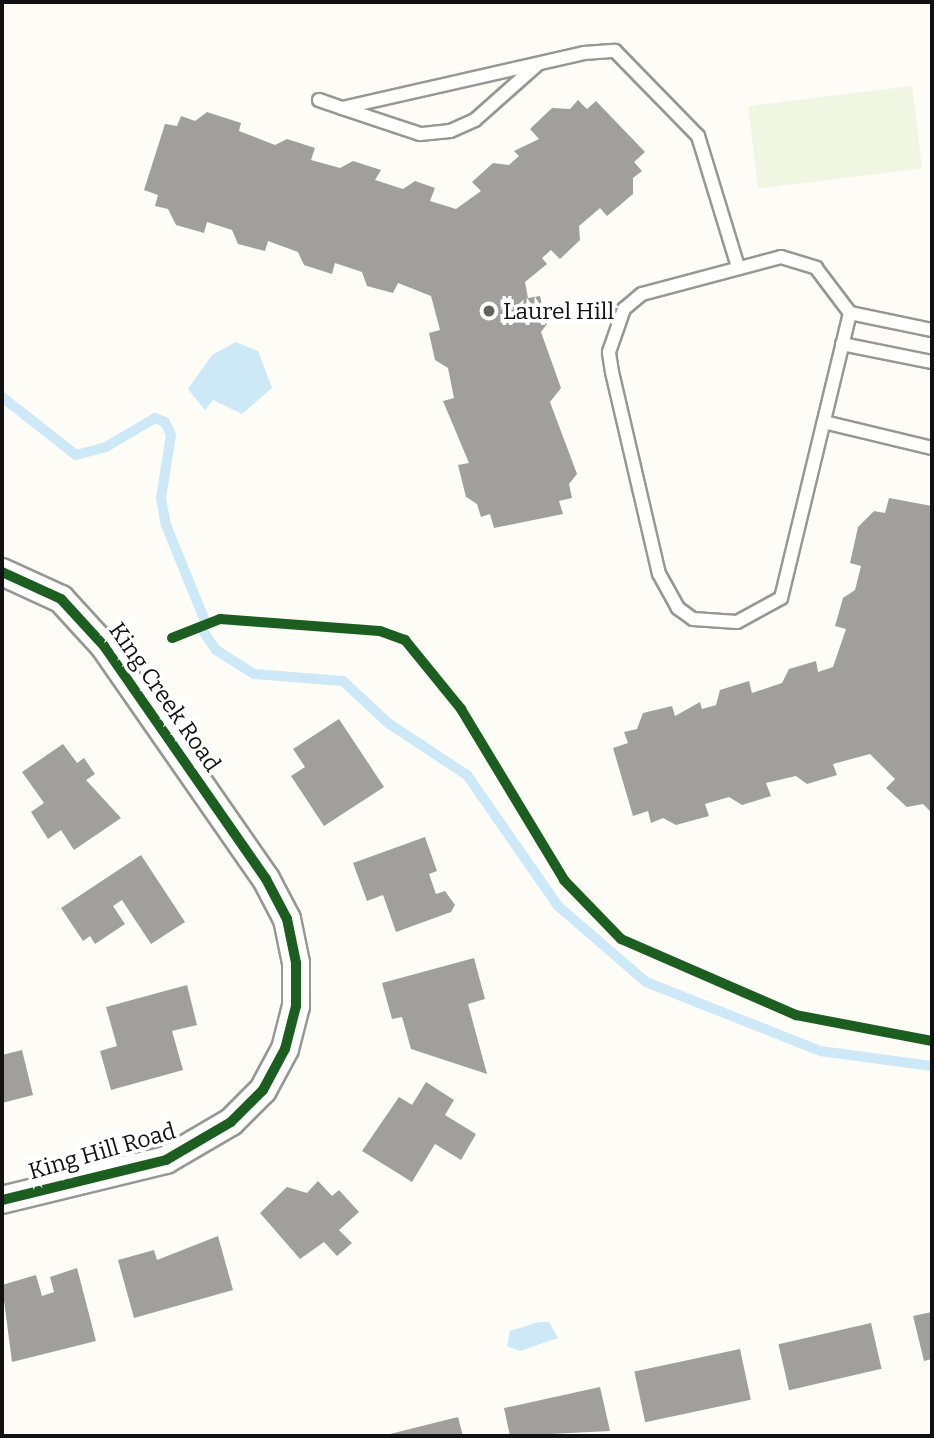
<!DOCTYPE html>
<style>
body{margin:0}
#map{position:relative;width:934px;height:1438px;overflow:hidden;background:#fdfcf7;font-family:Bitter,serif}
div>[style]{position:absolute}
.pitch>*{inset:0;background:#f0f6e1;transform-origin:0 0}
.water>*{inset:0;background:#cde8f7}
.stream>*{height:10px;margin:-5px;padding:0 5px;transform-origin:5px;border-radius:5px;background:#cde8f7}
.building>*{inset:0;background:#a19f9c;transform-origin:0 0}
.roads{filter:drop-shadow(2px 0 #979795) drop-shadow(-2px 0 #979795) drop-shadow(0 2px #979795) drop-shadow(0 -2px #979795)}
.service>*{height:12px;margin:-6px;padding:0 6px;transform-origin:6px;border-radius:6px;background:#fffffe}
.minor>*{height:26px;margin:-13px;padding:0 13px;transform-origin:13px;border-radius:13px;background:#fffffe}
.cycleway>*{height:10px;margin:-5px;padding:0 5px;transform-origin:5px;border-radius:5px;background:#1b5e20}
.dots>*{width:19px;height:19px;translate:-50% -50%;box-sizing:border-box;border:4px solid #fff;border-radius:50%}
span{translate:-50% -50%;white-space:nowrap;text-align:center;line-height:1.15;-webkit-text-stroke:7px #fff;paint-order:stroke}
.poi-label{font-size:23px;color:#111}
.left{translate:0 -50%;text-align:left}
.street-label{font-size:23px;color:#111}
.frame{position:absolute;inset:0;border:4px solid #111;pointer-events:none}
</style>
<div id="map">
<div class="pitch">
<div style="left:912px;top:86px;width:83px;height:165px;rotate:83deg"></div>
</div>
<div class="water">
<div style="clip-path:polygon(236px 342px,258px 351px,272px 388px,242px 414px,213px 400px,205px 410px,188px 389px,212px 355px)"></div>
<div style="clip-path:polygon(539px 1322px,549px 1322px,558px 1338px,520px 1351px,507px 1346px,510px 1331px)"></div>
</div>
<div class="stream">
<div style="left:2px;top:397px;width:94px;rotate:38.1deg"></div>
<div style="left:76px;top:455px;width:31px;rotate:-15deg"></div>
<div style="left:106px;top:447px;width:57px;rotate:-30.6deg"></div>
<div style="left:155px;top:418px;width:11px;rotate:22deg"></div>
<div style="left:165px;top:422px;width:14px;rotate:65deg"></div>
<div style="left:171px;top:435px;width:64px;rotate:99deg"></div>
<div style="left:161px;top:498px;width:27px;rotate:80deg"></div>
<div style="left:166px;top:525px;width:104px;rotate:67.9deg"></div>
<div style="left:203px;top:631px;width:23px;rotate:56deg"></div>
<div style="left:216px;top:650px;width:45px;rotate:32.3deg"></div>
<div style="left:254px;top:674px;width:89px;rotate:4.5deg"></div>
<div style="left:343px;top:681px;width:62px;rotate:43deg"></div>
<div style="left:388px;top:723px;width:95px;rotate:33.4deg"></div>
<div style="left:467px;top:775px;width:160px;rotate:55.2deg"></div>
<div style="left:558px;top:906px;width:116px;rotate:40.8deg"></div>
<div style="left:646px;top:982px;width:187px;rotate:21.6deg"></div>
<div style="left:820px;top:1051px;width:113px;rotate:7.6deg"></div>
</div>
<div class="building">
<div style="clip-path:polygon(578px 100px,587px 109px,596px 101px,645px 152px,634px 162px,642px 171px,633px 178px,633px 194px,607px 216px,600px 208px,579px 226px,580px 240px,560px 259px,551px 250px,542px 258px,547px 264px,525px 282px,528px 298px,540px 296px,547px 324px,541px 332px,561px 388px,550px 402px,577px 474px,569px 484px,572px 498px,559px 501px,563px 514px,494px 528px,490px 514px,481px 517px,477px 504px,466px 497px,458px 465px,469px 463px,443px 401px,454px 398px,448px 368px,435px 360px,429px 333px,440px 330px,431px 296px,398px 283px,393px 293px,367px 286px,362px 272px,335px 263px,332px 274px,304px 265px,298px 252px,268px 241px,265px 251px,238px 244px,232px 230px,207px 222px,204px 233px,176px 225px,168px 209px,155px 206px,158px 195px,144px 190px,165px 124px,177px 126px,181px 116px,195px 121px,207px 112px,241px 123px,239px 131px,275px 145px,287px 139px,315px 148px,311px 160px,340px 168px,353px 161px,381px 170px,375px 180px,403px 189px,415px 181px,435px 188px,430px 201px,456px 209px,481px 191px,472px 182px,493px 163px,509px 165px,519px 156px,514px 151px,539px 139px,530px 129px,552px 108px,570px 109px)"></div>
<div style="clip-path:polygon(889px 498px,932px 506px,932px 813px,923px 804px,907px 807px,886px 788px,895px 779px,870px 754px,833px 764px,837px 775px,807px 784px,796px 776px,766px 783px,771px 796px,742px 805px,729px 797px,705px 804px,709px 816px,676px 825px,663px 818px,651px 823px,648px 811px,633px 816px,613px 748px,628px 743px,624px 732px,637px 729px,643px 713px,672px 706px,675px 716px,700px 702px,702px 709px,716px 705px,720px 690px,749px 681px,752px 693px,782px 683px,789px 669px,816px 661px,818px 672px,833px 667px,846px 629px,835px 626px,843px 598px,855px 590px,861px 566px,850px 563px,858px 527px,874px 511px,885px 513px)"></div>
<div style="clip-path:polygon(339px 719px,384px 787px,324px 826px,291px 776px,305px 767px,293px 749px)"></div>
<div style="clip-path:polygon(63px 744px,77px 763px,84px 758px,95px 774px,86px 780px,121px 818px,74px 850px,61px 830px,48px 839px,31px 812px,44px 803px,22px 772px)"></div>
<div style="clip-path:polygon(425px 837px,437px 871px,429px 874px,436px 894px,445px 891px,455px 905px,451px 912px,396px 932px,383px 895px,367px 901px,353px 863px)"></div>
<div style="clip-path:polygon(141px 855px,185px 922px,151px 944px,122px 900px,113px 906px,125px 924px,95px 944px,90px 936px,83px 941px,61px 908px)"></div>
<div style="clip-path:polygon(474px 958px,485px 999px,468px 1004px,487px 1074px,411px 1049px,402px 1017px,392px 1019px,382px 983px)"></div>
<div style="clip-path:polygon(187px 985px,197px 1025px,172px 1031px,183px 1070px,111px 1090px,100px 1051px,117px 1046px,106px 1007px)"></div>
<div style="clip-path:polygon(22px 1050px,33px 1095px,2px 1103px,2px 1055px)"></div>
<div style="clip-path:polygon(426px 1082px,454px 1100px,445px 1115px,476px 1134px,461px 1160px,435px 1144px,412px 1182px,362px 1151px,399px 1097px,412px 1105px)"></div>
<div style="clip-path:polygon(318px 1181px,332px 1196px,339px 1190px,359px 1212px,339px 1230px,352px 1243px,337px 1256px,324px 1242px,300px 1259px,260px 1213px,287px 1187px,307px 1193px)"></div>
<div style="clip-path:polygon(218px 1236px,233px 1290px,134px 1318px,118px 1260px,154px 1250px,157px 1260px)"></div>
<div style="clip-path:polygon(77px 1268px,96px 1341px,12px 1362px,2px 1285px,36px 1275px,42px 1296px,54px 1292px,50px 1277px)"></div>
<div style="clip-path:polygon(932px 1312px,932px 1359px,924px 1361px,913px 1316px)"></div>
<div style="left:871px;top:1323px;width:47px;height:95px;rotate:77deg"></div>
<div style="left:740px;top:1349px;width:52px;height:108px;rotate:78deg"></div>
<div style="clip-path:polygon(600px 1387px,610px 1431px,510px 1436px,504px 1408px)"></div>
<div style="clip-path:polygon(458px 1417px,463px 1436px,386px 1436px,386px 1435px)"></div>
</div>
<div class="roads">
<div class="service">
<div style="left:538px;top:64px;width:84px;rotate:138.4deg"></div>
<div style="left:475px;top:120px;width:27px;rotate:156deg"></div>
<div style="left:450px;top:131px;width:30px;rotate:174deg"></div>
<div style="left:420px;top:134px;width:82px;rotate:-161.6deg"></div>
<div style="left:342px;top:108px;width:248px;rotate:-12.8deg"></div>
<div style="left:584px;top:53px;width:31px;rotate:-4deg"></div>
<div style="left:615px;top:51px;width:119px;rotate:45.7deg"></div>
<div style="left:698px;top:136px;width:137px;rotate:73deg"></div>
<div style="left:319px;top:100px;width:24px;rotate:19deg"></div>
<div style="left:850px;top:313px;width:293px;rotate:103.6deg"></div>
<div style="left:781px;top:598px;width:50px;rotate:151.4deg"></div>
<div style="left:737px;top:622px;width:44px;rotate:-176.1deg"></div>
<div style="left:693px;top:619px;width:19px;rotate:-144deg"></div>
<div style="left:678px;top:608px;width:39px;rotate:-119deg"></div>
<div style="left:659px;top:574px;width:207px;rotate:-103.1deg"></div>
<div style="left:612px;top:372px;width:20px;rotate:-99deg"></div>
<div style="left:609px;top:352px;width:46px;rotate:-70.8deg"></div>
<div style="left:624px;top:309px;width:23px;rotate:-40deg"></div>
<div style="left:642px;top:294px;width:144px;rotate:-14.9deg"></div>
<div style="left:781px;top:257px;width:37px;rotate:17deg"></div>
<div style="left:816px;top:268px;width:56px;rotate:52.9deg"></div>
<div style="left:850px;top:313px;width:84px;rotate:11.7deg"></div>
<div style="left:842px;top:344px;width:92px;rotate:11.3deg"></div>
<div style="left:824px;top:422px;width:111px;rotate:13.5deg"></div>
</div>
<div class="minor">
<div style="left:2px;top:572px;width:65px;rotate:24.6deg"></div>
<div style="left:61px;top:599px;width:64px;rotate:47.5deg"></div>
<div style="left:104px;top:646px;width:284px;rotate:55.2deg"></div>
<div style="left:266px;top:879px;width:45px;rotate:62.3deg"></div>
<div style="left:287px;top:919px;width:45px;rotate:78.4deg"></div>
<div style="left:296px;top:963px;width:43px;rotate:90deg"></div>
<div style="left:296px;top:1006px;width:44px;rotate:104.3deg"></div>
<div style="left:285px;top:1049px;width:47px;rotate:118.2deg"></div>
<div style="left:263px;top:1090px;width:45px;rotate:135deg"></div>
<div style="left:231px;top:1122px;width:75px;rotate:149.7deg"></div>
<div style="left:166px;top:1160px;width:169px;rotate:166.3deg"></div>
</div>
</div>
<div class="cycleway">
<div style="left:2px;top:572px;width:65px;rotate:24.6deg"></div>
<div style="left:61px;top:599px;width:64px;rotate:47.5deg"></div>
<div style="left:104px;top:646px;width:284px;rotate:55.2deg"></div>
<div style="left:266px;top:879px;width:45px;rotate:62.3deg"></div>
<div style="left:287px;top:919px;width:45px;rotate:78.4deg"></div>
<div style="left:296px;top:963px;width:43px;rotate:90deg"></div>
<div style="left:296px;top:1006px;width:44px;rotate:104.3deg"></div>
<div style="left:285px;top:1049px;width:47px;rotate:118.2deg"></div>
<div style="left:263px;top:1090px;width:45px;rotate:135deg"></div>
<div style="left:231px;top:1122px;width:75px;rotate:149.7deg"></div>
<div style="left:166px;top:1160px;width:169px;rotate:166.3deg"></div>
<div style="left:172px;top:638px;width:52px;rotate:-21.6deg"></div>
<div style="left:220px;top:619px;width:160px;rotate:4.3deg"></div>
<div style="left:380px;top:631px;width:27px;rotate:20deg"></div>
<div style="left:405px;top:640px;width:89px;rotate:50.9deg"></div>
<div style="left:461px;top:709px;width:200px;rotate:58.9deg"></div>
<div style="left:564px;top:880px;width:82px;rotate:46deg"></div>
<div style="left:621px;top:939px;width:191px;rotate:23.5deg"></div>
<div style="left:796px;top:1015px;width:138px;rotate:10.8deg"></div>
</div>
<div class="dots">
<div style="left:489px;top:311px;background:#646362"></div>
</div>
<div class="poi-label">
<span class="left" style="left:503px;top:311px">Laurel Hill</span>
</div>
<div class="street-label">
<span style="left:165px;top:697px;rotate:55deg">King Creek Road</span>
<span style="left:102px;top:1151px;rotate:-16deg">King Hill Road</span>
</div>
<div class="frame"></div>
</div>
